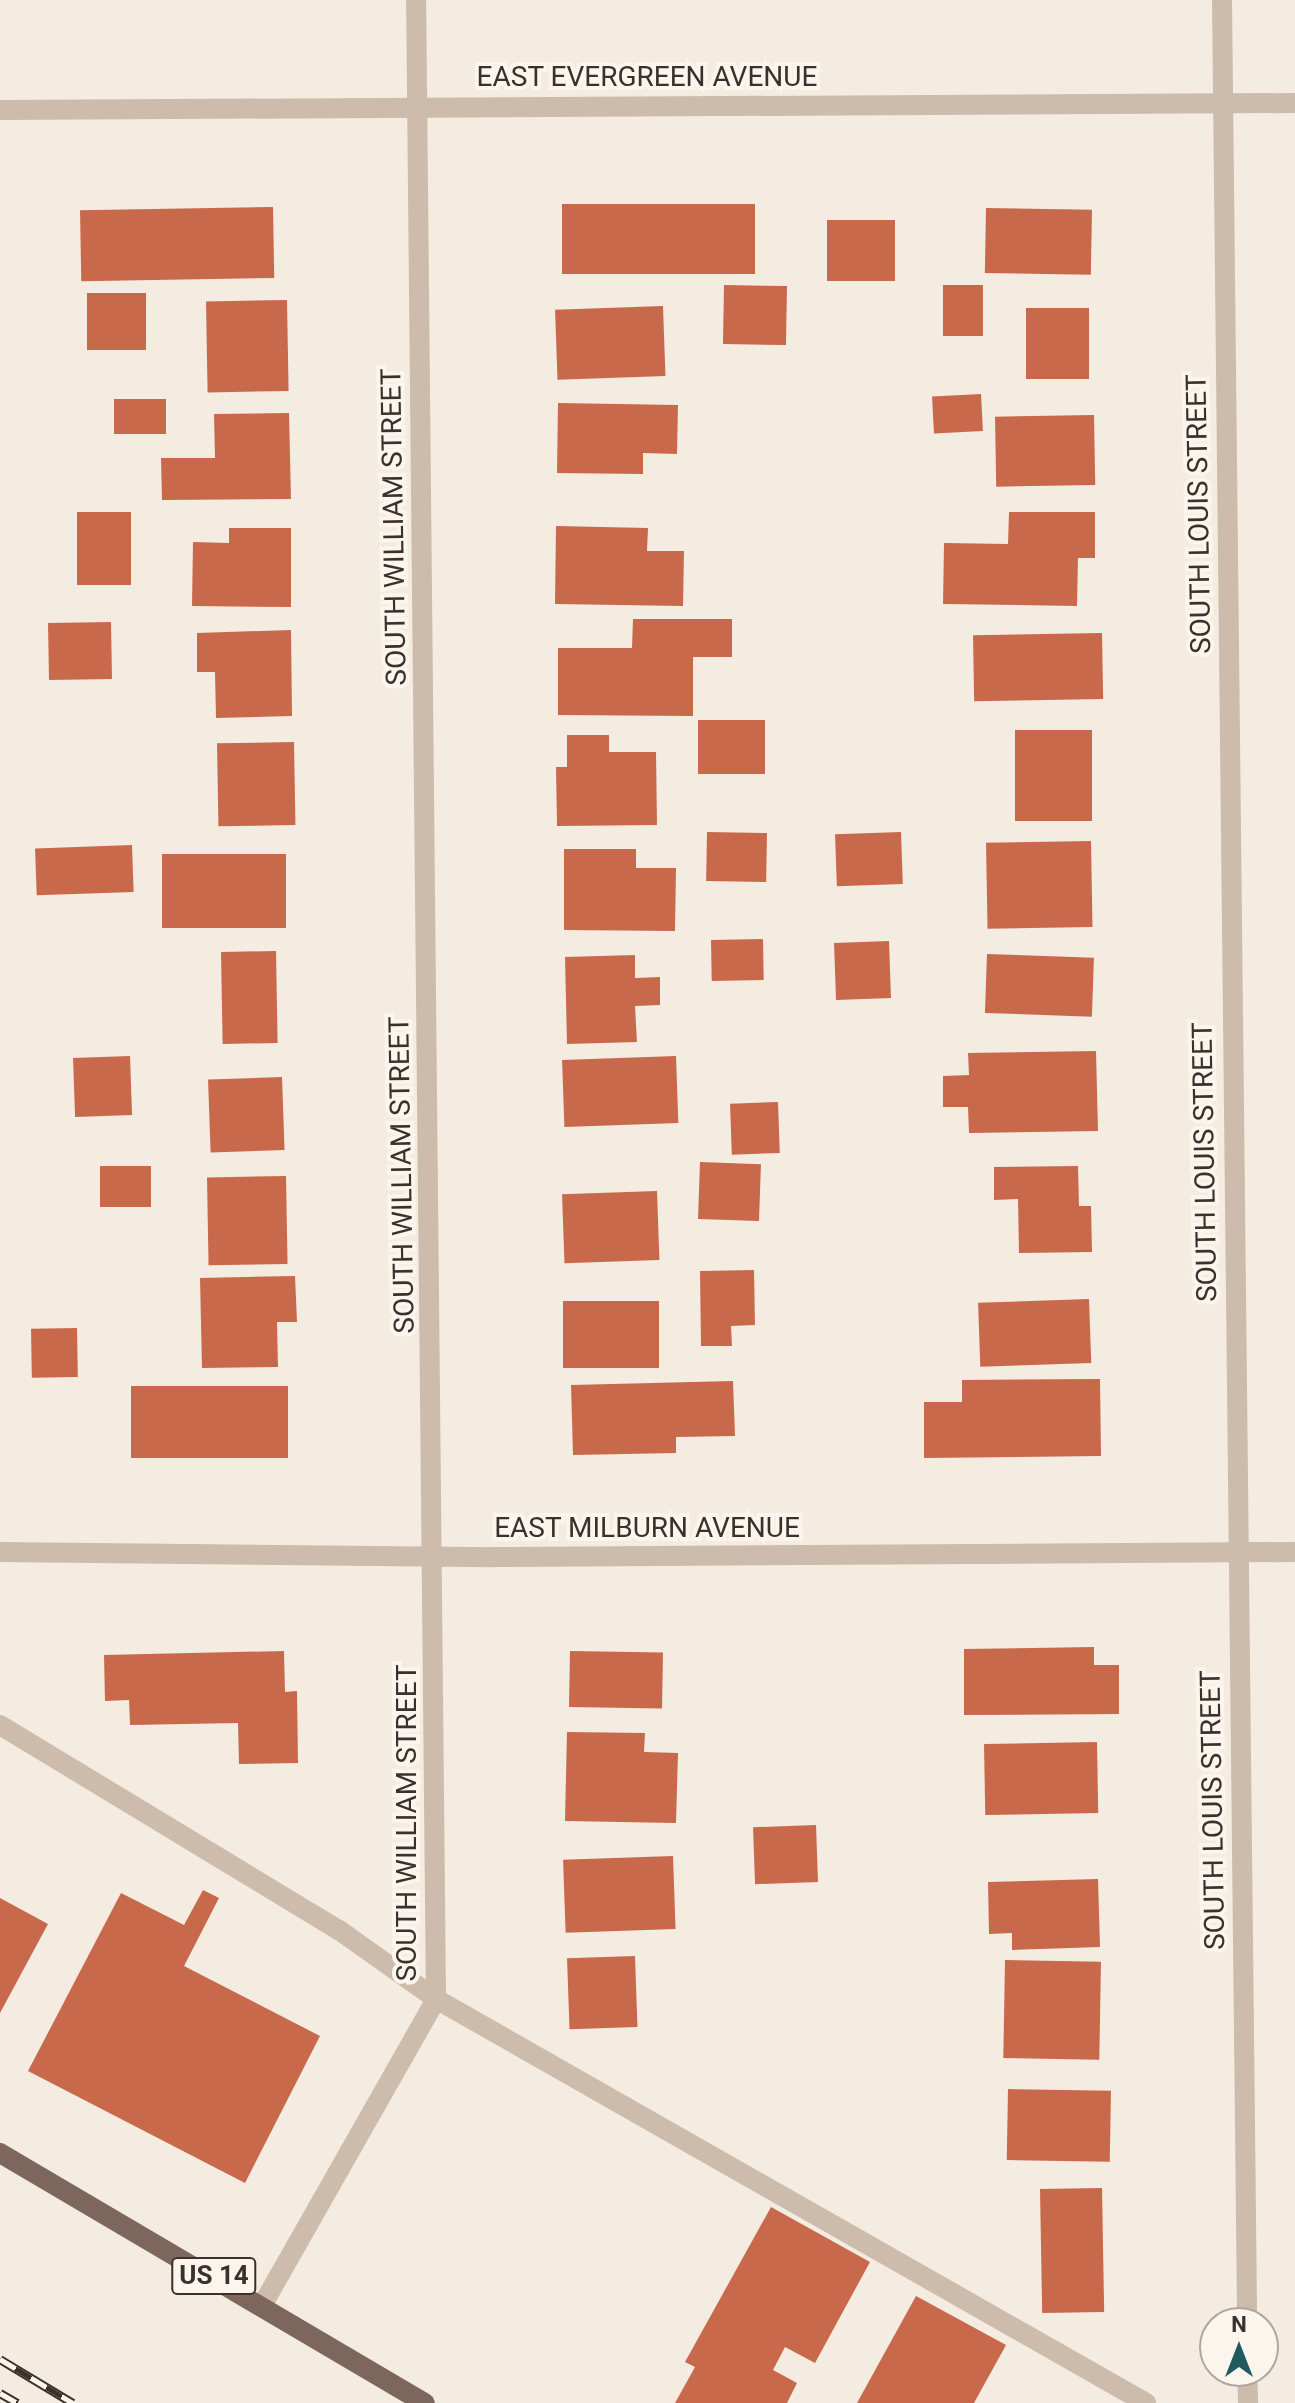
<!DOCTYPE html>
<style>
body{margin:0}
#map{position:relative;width:1295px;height:2403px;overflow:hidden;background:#f4ebe1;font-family:Roboto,sans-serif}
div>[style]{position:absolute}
.building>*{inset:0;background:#c8694b;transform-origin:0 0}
.service>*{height:20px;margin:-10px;padding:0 10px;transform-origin:10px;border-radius:10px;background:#cdbbac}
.minor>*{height:20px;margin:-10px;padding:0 10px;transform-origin:10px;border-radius:10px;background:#cdbbac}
.primary>*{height:20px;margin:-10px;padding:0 10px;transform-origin:10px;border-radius:10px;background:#7d675c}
.rail>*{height:9px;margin-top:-4.5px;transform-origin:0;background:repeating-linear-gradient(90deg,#fbf5ee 0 18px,#3b302b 0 36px);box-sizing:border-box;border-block:2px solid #3b302b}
span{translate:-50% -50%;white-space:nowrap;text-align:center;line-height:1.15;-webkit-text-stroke:8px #fbf5ee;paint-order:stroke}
.shield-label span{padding:2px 6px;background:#fbf5ee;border:2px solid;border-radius:6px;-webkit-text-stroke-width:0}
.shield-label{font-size:26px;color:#3b302b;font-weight:700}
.street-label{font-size:28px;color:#3b302b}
.north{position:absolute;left:1199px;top:2307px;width:80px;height:80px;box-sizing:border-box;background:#fbf5ee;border:2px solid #aea6a0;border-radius:50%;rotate:0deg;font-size:22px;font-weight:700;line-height:32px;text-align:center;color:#3b302b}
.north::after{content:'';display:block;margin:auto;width:28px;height:36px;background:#1f5a5e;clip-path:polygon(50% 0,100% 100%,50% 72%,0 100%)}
</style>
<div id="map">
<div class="building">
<div style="left:755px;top:204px;width:70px;height:193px;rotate:90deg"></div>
<div style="left:273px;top:207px;width:71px;height:193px;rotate:89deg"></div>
<div style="left:986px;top:208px;width:106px;height:65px;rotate:1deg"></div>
<div style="left:827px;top:220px;width:68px;height:61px"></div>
<div style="left:724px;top:285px;width:63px;height:59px;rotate:1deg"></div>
<div style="left:983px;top:285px;width:51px;height:40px;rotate:90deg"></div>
<div style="left:87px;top:293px;width:59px;height:57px"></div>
<div style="left:287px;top:300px;width:91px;height:81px;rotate:89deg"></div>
<div style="left:663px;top:306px;width:70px;height:108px;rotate:88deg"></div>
<div style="left:1026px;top:308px;width:63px;height:71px"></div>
<div style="left:981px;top:394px;width:37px;height:49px;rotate:87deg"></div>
<div style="left:114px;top:399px;width:52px;height:35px"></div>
<div style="clip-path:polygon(558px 403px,678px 405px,677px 454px,643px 453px,643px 474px,557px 473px)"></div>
<div style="clip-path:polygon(289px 413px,291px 499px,162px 500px,161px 458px,215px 458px,214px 414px)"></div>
<div style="left:1094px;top:415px;width:70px;height:99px;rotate:89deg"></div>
<div style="left:77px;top:512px;width:54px;height:73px"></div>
<div style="clip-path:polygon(1009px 512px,1095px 512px,1095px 558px,1078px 558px,1077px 606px,943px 604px,944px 543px,1008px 544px)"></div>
<div style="clip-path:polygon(556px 526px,648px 528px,647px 551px,684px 551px,683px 606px,555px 604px)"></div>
<div style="clip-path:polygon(229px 528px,291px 528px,291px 607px,192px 606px,193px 542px,229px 543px)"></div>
<div style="clip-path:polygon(633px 619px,732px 619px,732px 657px,693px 657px,693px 716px,558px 715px,558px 648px,632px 648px)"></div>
<div style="left:111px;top:622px;width:57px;height:63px;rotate:89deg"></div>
<div style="clip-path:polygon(291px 630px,292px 716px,216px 718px,215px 672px,197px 672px,197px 633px)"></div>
<div style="left:1102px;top:633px;width:66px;height:129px;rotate:89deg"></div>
<div style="left:698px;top:720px;width:67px;height:54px"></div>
<div style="left:1015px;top:730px;width:77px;height:91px"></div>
<div style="clip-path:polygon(567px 735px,609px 735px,609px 752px,656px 752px,657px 825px,557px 826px,556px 767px,567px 767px)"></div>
<div style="left:294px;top:742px;width:83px;height:77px;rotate:89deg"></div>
<div style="left:707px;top:832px;width:60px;height:49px;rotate:1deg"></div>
<div style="left:901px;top:832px;width:52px;height:66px;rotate:88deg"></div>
<div style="left:1091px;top:841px;width:86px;height:105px;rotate:89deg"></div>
<div style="left:132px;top:845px;width:47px;height:97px;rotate:88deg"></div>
<div style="clip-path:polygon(564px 849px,636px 849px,636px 868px,676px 868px,675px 931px,564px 930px)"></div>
<div style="left:162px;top:854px;width:124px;height:74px"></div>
<div style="left:763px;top:939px;width:41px;height:52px;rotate:89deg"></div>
<div style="left:889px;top:941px;width:57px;height:55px;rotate:88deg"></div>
<div style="left:276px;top:951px;width:92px;height:55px;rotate:89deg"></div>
<div style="left:987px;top:954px;width:107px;height:59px;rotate:2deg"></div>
<div style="clip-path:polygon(635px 955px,635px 978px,660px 977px,660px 1005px,635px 1006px,637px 1042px,567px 1044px,565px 957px)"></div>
<div style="clip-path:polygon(1096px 1051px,1098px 1131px,969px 1133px,968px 1107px,943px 1107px,943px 1076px,969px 1075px,968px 1053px)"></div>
<div style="left:130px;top:1056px;width:59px;height:57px;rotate:88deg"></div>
<div style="left:676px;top:1056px;width:67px;height:114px;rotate:88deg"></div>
<div style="left:282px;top:1077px;width:73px;height:74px;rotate:88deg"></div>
<div style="left:778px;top:1102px;width:51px;height:48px;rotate:88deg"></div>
<div style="left:700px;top:1162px;width:61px;height:57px;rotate:2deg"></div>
<div style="left:100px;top:1166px;width:51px;height:41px"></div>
<div style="clip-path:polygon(1078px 1166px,1079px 1206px,1091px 1206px,1092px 1252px,1019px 1253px,1018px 1199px,994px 1200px,994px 1167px)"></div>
<div style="left:286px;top:1176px;width:88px;height:79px;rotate:89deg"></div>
<div style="left:657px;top:1191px;width:69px;height:95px;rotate:88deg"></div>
<div style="clip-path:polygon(754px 1270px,755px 1325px,731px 1326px,732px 1346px,701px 1346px,700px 1271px)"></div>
<div style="clip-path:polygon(295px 1276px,297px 1322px,277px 1322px,278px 1367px,202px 1368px,200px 1278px)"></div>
<div style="left:1089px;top:1299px;width:64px;height:111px;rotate:88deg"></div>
<div style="left:659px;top:1301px;width:67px;height:96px;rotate:90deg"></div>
<div style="left:77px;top:1328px;width:49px;height:46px;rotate:89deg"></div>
<div style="clip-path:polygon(1100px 1379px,1101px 1456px,924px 1458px,924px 1402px,962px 1402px,962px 1380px)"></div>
<div style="clip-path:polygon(733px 1381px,735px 1436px,676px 1437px,676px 1453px,573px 1455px,571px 1385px)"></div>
<div style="left:288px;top:1386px;width:72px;height:157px;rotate:90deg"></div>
<div style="clip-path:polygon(1094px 1647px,1094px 1665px,1119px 1665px,1119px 1714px,964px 1715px,964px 1649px)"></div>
<div style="clip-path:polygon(284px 1651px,285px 1692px,297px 1691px,298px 1763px,239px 1764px,238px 1723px,130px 1725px,129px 1700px,105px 1701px,104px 1655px)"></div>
<div style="left:570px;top:1651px;width:93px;height:56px;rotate:1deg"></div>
<div style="clip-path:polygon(567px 1732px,645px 1733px,644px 1752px,678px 1753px,676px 1823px,565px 1821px)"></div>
<div style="left:1097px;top:1742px;width:71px;height:113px;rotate:89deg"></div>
<div style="left:816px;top:1825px;width:57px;height:63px;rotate:88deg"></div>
<div style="left:673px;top:1856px;width:73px;height:110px;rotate:88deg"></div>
<div style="clip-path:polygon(1098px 1879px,1100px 1947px,1012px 1950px,1012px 1933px,989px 1934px,988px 1882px)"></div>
<div style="clip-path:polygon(203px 1890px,219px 1898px,184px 1966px,320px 2036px,245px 2183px,28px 2071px,121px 1893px,184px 1925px)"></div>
<div style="clip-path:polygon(0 1898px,48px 1924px,0 2013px)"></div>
<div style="left:635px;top:1956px;width:71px;height:68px;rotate:88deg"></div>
<div style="left:1005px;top:1960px;width:96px;height:98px;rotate:1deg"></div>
<div style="left:1008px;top:2089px;width:103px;height:71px;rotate:1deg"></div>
<div style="left:1102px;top:2188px;width:124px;height:62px;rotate:89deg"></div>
<div style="clip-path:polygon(771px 2207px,870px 2262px,815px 2363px,785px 2347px,773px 2370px,797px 2383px,787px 2403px,675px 2403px,695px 2367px,685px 2362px)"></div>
<div style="clip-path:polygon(916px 2296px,1006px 2345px,974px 2403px,857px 2403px)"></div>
</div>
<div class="service">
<div style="left:0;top:1725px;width:396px;rotate:31.2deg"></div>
<div style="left:339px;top:1930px;width:119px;rotate:35.4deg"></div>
<div style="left:436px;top:1999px;width:817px;rotate:29.64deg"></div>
</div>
<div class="minor">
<div style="left:1222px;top:0;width:2323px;rotate:89.38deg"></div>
<div style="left:0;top:110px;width:1295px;rotate:-0.31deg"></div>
<div style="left:0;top:1552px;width:495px;rotate:0.6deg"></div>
<div style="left:495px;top:1557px;width:800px;rotate:-0.36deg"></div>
<div style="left:263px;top:2304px;width:351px;rotate:-60.4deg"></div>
<div style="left:436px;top:1999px;width:1999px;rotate:-90.57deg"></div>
<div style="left:1247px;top:2371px;width:32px;rotate:88deg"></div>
</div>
<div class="primary">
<div style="left:0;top:2153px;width:493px;rotate:30.5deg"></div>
</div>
<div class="rail">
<div style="left:0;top:2359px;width:85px;rotate:31.1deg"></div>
<div style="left:0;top:2393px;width:20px;rotate:30deg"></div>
</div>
<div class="shield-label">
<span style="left:214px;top:2276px">US 14</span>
</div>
<div class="street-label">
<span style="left:647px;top:77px">EAST EVERGREEN AVENUE</span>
<span style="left:1199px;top:514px;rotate:-91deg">SOUTH LOUIS STREET</span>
<span style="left:394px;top:527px;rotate:-91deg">SOUTH WILLIAM STREET</span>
<span style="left:1205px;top:1162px;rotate:-91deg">SOUTH LOUIS STREET</span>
<span style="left:402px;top:1175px;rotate:-91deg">SOUTH WILLIAM STREET</span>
<span style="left:647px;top:1528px">EAST MILBURN AVENUE</span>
<span style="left:1213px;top:1810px;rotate:-91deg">SOUTH LOUIS STREET</span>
<span style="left:407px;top:1823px;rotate:-90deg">SOUTH WILLIAM STREET</span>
</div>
<div class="north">N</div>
</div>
